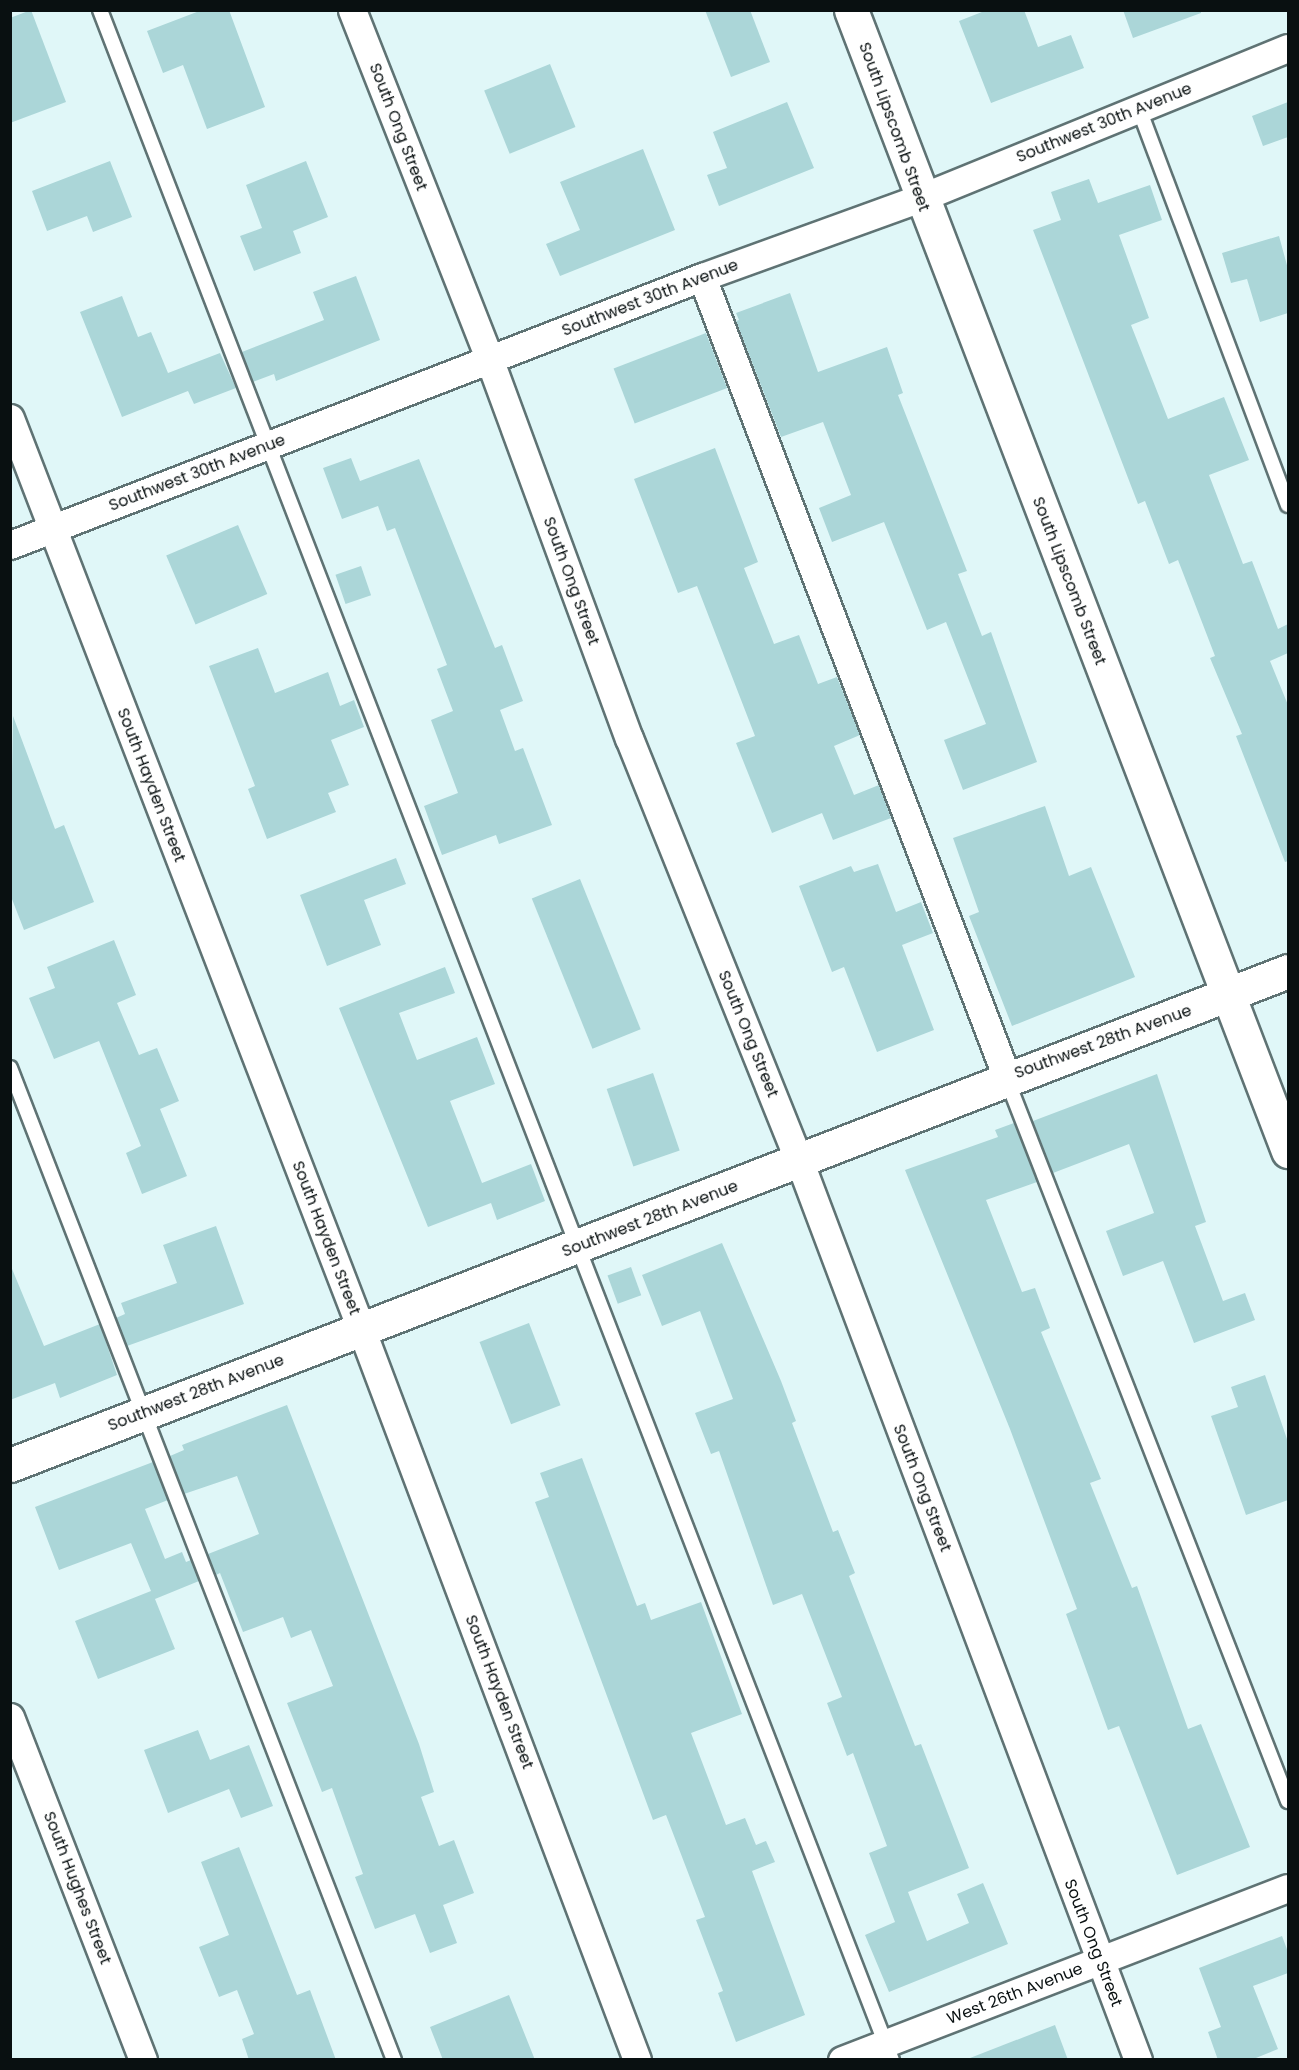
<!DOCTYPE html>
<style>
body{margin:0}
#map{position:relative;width:1299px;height:2070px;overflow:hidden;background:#e0f7f8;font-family:Poppins,sans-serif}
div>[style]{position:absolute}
.building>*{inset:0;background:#abd6d8;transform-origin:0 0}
.roads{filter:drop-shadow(2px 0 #5f7374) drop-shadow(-2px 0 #5f7374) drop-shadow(0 2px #5f7374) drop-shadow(0 -2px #5f7374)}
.service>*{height:14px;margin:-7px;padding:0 7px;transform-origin:7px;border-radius:7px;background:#fff}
.minor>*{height:27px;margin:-13.5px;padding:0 13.5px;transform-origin:13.5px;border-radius:13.5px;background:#fff}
.tertiary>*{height:33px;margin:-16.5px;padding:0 16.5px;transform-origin:16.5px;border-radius:16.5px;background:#fff}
.secondary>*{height:33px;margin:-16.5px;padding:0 16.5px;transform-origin:16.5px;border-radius:16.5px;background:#fff}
span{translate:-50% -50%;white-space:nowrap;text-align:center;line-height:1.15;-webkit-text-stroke:4.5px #fff;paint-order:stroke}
.street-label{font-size:16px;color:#091011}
.frame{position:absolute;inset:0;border:12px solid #091011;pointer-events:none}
</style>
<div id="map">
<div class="building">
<div style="clip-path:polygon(31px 10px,66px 102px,10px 123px,10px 18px)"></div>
<div style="clip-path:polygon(202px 10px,229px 10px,265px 107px,207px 129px,183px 65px,163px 73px,147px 31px)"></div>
<div style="clip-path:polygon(705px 10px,750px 10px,770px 62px,731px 77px)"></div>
<div style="clip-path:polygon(987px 10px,1024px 10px,1038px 47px,1071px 35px,1084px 68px,991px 103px,959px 21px)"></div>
<div style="clip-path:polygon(1123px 10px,1201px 10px,1201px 13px,1133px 38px)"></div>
<div style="left:550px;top:64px;width:68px;height:71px;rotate:68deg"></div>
<div style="clip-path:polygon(787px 102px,814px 168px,719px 206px,707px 175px,727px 168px,713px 132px)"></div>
<div style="clip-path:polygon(1288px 102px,1288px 137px,1263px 146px,1252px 116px)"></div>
<div style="clip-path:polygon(643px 149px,675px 230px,560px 276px,546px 244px,580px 230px,560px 182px)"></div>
<div style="clip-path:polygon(110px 161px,132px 217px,93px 232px,87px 216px,47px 231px,32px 191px)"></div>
<div style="clip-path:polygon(306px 161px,328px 217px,293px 231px,301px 253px,254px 271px,240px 236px,262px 228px,246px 185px)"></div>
<div style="clip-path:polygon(1089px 179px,1098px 203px,1150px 185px,1162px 220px,1119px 235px,1149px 318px,1131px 325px,1168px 419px,1224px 397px,1249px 460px,1209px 475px,1243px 564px,1252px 561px,1278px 629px,1288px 624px,1288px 653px,1270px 661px,1288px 705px,1288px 861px,1285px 862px,1236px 736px,1242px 734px,1210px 658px,1215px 656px,1178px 560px,1169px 564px,1145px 501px,1138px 504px,1033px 230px,1061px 220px,1051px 192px)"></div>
<div style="clip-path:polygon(1279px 236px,1288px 269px,1288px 313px,1260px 322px,1247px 279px,1231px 283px,1222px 253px)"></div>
<div style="clip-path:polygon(356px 276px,380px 340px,276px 381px,274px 374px,253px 382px,242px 352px,324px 320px,313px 292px)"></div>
<div style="clip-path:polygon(790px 293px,818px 372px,887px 347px,903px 393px,898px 395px,967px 571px,958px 574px,982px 636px,991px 632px,1037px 762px,963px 790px,944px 740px,986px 724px,946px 622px,927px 630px,884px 522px,832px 542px,819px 508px,851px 495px,823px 422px,781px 437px,736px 321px,739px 320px,736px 313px)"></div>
<div style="clip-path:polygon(122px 296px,138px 337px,151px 332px,168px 373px,220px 353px,236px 388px,194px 404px,188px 391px,122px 417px,80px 312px)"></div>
<div style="left:706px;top:333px;width:59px;height:99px;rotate:69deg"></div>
<div style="clip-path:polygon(715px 448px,758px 562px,744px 568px,774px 644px,799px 635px,818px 684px,837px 677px,860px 735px,834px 746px,854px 795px,879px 785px,891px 818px,833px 840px,822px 813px,772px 833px,736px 743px,755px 736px,697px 586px,678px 593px,634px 479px)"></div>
<div style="clip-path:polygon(351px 458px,360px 481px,419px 459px,495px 648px,502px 645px,523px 701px,500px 710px,515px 751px,523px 748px,552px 825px,499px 844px,496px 835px,442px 855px,424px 806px,458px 793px,431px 720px,453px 711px,437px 669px,447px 665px,395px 528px,387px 531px,378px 506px,342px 519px,323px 468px)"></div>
<div style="left:238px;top:525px;width:75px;height:78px;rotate:67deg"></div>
<div style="left:361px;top:566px;width:31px;height:27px;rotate:71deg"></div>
<div style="clip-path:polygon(258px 648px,275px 693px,328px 672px,340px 706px,354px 700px,364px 727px,331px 740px,349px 785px,328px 793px,336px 812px,267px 839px,248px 789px,255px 786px,209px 666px)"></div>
<div style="clip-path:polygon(13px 716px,55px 829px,64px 825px,94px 902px,24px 930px,10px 894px)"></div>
<div style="clip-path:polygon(1045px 806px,1069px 876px,1091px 867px,1135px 977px,1012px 1026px,969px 916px,979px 912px,953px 838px)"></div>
<div style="clip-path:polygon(396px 858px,406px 884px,364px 900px,381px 945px,327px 966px,300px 895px)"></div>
<div style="clip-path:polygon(878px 864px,896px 912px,921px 902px,933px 933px,902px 945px,934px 1030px,877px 1052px,844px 967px,832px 972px,799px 886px,851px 866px,854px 872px)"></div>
<div style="left:580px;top:879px;width:162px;height:52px;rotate:68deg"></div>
<div style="clip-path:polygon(114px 940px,136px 995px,117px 1003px,139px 1055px,157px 1048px,179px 1101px,160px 1109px,187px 1176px,142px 1194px,126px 1153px,141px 1146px,99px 1041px,54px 1059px,29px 998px,55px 988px,47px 967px)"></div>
<div style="clip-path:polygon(445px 967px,455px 993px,399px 1013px,417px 1060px,477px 1037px,495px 1084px,450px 1101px,482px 1183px,531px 1164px,545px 1201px,497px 1220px,491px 1203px,428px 1227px,339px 1008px)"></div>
<div style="left:653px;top:1073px;width:82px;height:49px;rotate:71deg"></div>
<div style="clip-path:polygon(1157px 1074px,1206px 1222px,1195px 1226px,1223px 1301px,1245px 1293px,1255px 1320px,1194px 1343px,1163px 1261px,1123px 1276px,1106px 1231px,1154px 1213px,1129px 1144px,1053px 1173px,1033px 1121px)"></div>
<div style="clip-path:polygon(1014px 1123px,1037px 1182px,986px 1200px,1022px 1292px,1035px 1288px,1050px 1328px,1041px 1332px,1101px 1479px,1090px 1483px,1132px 1588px,1137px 1586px,1188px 1729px,1201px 1724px,1250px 1847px,1177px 1875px,1119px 1726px,1108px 1730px,1066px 1614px,1077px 1609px,1010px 1429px,905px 1170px,998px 1137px,995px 1130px)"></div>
<div style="clip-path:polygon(216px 1226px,244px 1304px,127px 1346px,116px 1318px,125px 1314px,121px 1303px,177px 1283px,163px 1245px)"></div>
<div style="clip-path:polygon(722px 1243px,781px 1381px,796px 1421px,792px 1423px,833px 1532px,838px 1530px,855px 1573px,849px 1576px,915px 1746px,921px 1744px,969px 1868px,908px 1892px,927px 1941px,969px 1923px,957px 1894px,983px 1883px,1008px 1944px,889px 1992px,865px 1935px,895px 1922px,869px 1853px,887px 1846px,853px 1753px,847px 1756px,827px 1703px,842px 1697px,802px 1594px,773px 1605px,719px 1451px,711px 1454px,695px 1413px,733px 1399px,700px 1311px,662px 1326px,642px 1275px)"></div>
<div style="clip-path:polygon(10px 1264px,44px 1346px,100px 1324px,117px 1375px,60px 1398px,55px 1383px,10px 1400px)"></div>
<div style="left:631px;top:1267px;width:30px;height:25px;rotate:70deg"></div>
<div style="left:529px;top:1323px;width:88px;height:53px;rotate:69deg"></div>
<div style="clip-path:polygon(1265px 1375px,1288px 1442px,1288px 1500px,1246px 1515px,1211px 1416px,1238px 1407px,1231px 1387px)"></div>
<div style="clip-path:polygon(287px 1405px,419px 1744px,434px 1792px,421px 1797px,439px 1846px,454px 1840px,474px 1893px,443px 1905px,457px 1943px,430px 1953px,415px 1914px,375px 1929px,355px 1877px,363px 1874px,332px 1788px,322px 1792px,287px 1703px,333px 1686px,311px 1630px,291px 1638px,283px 1617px,243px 1632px,220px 1573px,216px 1575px,208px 1554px,259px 1534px,237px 1476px,184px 1494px,170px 1456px,184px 1450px,182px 1445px)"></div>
<div style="clip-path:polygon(582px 1458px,637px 1606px,645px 1603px,651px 1620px,701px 1602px,742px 1714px,691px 1733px,726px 1825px,745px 1818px,756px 1845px,766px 1841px,775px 1862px,752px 1871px,805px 2015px,736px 2042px,718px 1993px,723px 1991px,696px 1920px,705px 1917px,666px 1815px,653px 1820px,535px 1502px,549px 1497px,540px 1473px)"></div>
<div style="clip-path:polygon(153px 1462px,168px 1500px,145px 1509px,165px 1559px,182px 1552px,186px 1562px,191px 1560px,199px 1581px,155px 1599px,175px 1649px,98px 1679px,75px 1621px,151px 1591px,131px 1543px,59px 1570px,35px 1507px)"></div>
<div style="clip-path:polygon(198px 1730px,210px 1760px,249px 1745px,273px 1806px,241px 1818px,229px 1789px,168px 1813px,144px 1750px)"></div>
<div style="clip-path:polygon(239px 1847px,297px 1995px,310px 1990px,336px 2060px,249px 2060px,242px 2039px,254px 2034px,237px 1990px,219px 1997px,199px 1947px,229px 1935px,201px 1862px)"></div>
<div style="clip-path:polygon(1282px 1936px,1288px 1952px,1288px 1973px,1253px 1986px,1278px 2049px,1251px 2060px,1218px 2060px,1208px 2032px,1221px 2027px,1199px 1968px)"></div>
<div style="clip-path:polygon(509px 1995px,535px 2060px,443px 2060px,430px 2027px)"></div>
<div style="clip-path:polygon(1055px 2025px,1068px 2060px,970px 2060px,970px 2058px)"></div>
</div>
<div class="roads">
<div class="service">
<div style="left:100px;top:10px;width:2198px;rotate:68.88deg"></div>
<div style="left:1139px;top:109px;width:423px;rotate:69.4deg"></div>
<div style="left:10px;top:1068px;width:1064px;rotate:68.84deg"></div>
<div style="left:1007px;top:1080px;width:774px;rotate:68.71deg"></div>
</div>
<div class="minor">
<div style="left:352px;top:10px;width:377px;rotate:68.5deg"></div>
<div style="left:490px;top:361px;width:402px;rotate:69.8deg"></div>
<div style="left:629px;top:738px;width:455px;rotate:68.1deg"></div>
<div style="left:799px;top:1160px;width:962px;rotate:69.36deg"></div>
<div style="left:702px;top:277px;width:857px;rotate:69.15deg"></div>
<div style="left:10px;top:418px;width:979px;rotate:68.92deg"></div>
<div style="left:362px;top:1331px;width:779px;rotate:69.33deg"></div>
<div style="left:10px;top:545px;width:742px;rotate:-21.17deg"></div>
<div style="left:702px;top:277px;width:232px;rotate:-19.9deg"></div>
<div style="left:920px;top:198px;width:397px;rotate:-22.2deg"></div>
<div style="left:10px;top:1717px;width:368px;rotate:68.8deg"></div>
<div style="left:842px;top:2060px;width:478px;rotate:-21.1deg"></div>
</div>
<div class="tertiary">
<div style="left:851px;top:10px;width:1222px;rotate:69.04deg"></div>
</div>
<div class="secondary">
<div style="left:10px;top:1465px;width:1370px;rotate:-21.13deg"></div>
</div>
</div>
<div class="street-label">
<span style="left:1104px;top:123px;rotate:-22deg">Southwest 30th Avenue</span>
<span style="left:398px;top:127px;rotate:69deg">South Ong Street</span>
<span style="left:894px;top:127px;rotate:70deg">South Lipscomb Street</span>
<span style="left:650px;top:298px;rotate:-21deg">Southwest 30th Avenue</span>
<span style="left:197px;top:473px;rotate:-21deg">Southwest 30th Avenue</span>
<span style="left:571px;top:581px;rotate:70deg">South Ong Street</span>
<span style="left:1069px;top:581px;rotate:69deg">South Lipscomb Street</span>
<span style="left:151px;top:785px;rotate:69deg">South Hayden Street</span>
<span style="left:748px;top:1034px;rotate:68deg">South Ong Street</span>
<span style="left:1103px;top:1042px;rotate:-20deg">Southwest 28th Avenue</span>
<span style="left:650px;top:1219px;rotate:-21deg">Southwest 28th Avenue</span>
<span style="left:326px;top:1238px;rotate:69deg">South Hayden Street</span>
<span style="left:196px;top:1393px;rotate:-21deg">Southwest 28th Avenue</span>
<span style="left:922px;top:1488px;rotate:69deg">South Ong Street</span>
<span style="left:499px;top:1692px;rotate:69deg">South Hayden Street</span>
<span style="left:77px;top:1888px;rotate:69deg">South Hughes Street</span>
<span style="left:1093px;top:1943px;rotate:69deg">South Ong Street</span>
<span style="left:1015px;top:1994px;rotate:-21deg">West 26th Avenue</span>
</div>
<div class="frame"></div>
</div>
